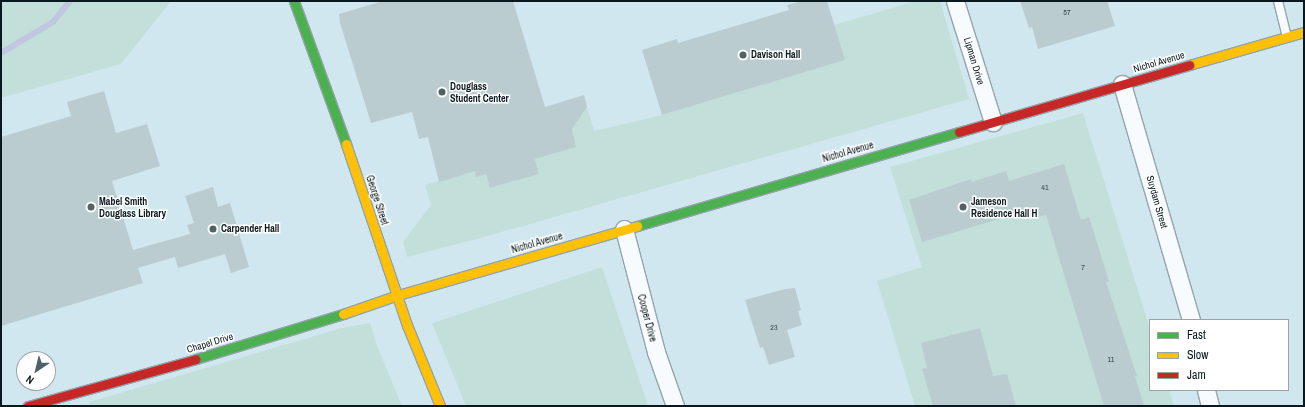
<!DOCTYPE html>
<style>
body{margin:0}
#map{position:relative;width:1305px;height:407px;overflow:hidden;background:#d1e7f0;font-family:"Archivo Narrow",sans-serif}
div>[style]{position:absolute}
.green>*{inset:0;background:#c2dfd9}
.stream>*{height:6px;margin:-3px;padding:0 3px;transform-origin:3px;border-radius:3px;background:#c1c6e1}
.building>*{inset:0;background:#baccd0}
.roads{filter:drop-shadow(1px 0 #93a4ab) drop-shadow(-1px 0 #93a4ab) drop-shadow(0 1px #93a4ab) drop-shadow(0 -1px #93a4ab)}
.lane>*{height:8px;margin:-4px;padding:0 4px;transform-origin:4px;border-radius:4px;background:#f8fbfd}
.street>*{height:17px;margin:-8.5px;padding:0 8.5px;transform-origin:8.5px;border-radius:8.5px;background:#f8fbfd}
.fast>*{height:9px;margin:-4.5px;padding:0 4.5px;transform-origin:4.5px;border-radius:4.5px;background:#4caf50}
.slow>*{height:9px;margin:-4.5px;padding:0 4.5px;transform-origin:4.5px;border-radius:4.5px;background:#ffc107}
.jam>*{height:9px;margin:-4.5px;padding:0 4.5px;transform-origin:4.5px;border-radius:4.5px;background:#c62828}
.dots>*{width:11px;height:11px;translate:-50% -50%;box-sizing:border-box;border:2px solid #fff;border-radius:50%}
span{translate:-50% -50%;white-space:nowrap;text-align:center;line-height:1.15;-webkit-text-stroke:3px #fff;paint-order:stroke}
.number-label{font-size:8px;color:#36464b}
.number-label span{-webkit-text-stroke-width:0}
.poi-label{font-size:10px;color:#0a191f;font-weight:700}
.left{translate:0 -50%;text-align:left}
.street-label{font-size:10px;color:#0a191f}
.frame{position:absolute;inset:0;border:2px solid #0a191f;pointer-events:none}
.legend{position:absolute;left:1149px;top:319px;width:140px;height:72px;box-sizing:border-box;background:#fff;border:1px solid #9da3a5;margin:0;padding:5px 7px;list-style:none;font-size:12px;color:#0a191f}
.legend li{display:flex;align-items:center;gap:8px;height:20px}
.legend b{width:20px;border:1px solid #9da3a5}
.north{position:absolute;left:16px;top:351px;width:40px;height:40px;box-sizing:border-box;background:#fff;border:1px solid #9da3a5;border-radius:50%;rotate:215deg;font-size:11px;font-weight:700;line-height:16px;text-align:center;color:#0a191f}
.north::after{content:'';display:block;margin:auto;width:14px;height:18px;background:#506168;clip-path:polygon(50% 0,100% 100%,50% 72%,0 100%)}
</style>
<div id="map">
<div class="green">
<div style="clip-path:polygon(1px 1px,171px 1px,121px 64px,1px 98px)"></div>
<div style="clip-path:polygon(916px 1px,940px 1px,969px 99px,477px 239px,407px 257px,403px 242px,431px 205px,425px 185px,475px 171px,476px 176px,486px 174px,490px 188px,539px 174px,535px 159px,572px 129px,587px 107px,594px 131px,662px 115px,844px 60px,834px 25px)"></div>
<div style="clip-path:polygon(1083px 113px,1150px 329px,1150px 390px,1169px 390px,1174px 406px,915px 406px,877px 281px,922px 267px,890px 167px)"></div>
<div style="clip-path:polygon(602px 267px,648px 406px,466px 406px,432px 323px)"></div>
<div style="clip-path:polygon(370px 323px,377px 346px,402px 406px,89px 406px,89px 402px,342px 328px)"></div>
</div>
<div class="stream">
<div style="left:1px;top:53px;width:61px;rotate:-30.8deg"></div>
<div style="left:53px;top:22px;width:27px;rotate:-51deg"></div>
</div>
<div class="building">
<div style="clip-path:polygon(383px 1px,513px 1px,545px 107px,584px 95px,587px 107px,572px 129px,576px 147px,535px 159px,539px 174px,490px 188px,486px 174px,476px 177px,475px 171px,439px 182px,428px 137px,419px 139px,412px 112px,371px 123px,340px 23px,339px 14px)"></div>
<div style="clip-path:polygon(802px 1px,827px 1px,845px 60px,662px 115px,642px 50px,677px 39px,678px 43px,789px 10px,787px 5px)"></div>
<div style="clip-path:polygon(1020px 1px,1107px 1px,1115px 26px,1038px 49px,1032px 27px,1029px 28px)"></div>
<div style="clip-path:polygon(104px 91px,116px 133px,147px 124px,160px 166px,112px 181px,133px 250px,190px 234px,187px 225px,194px 223px,185px 196px,213px 187px,218px 207px,230px 203px,249px 267px,231px 273px,225px 254px,178px 268px,175px 257px,138px 268px,143px 283px,1px 326px,1px 137px,71px 116px,67px 102px)"></div>
<div style="clip-path:polygon(1064px 164px,1081px 220px,1089px 217px,1109px 281px,1106px 282px,1137px 376px,1135px 376px,1144px 406px,1104px 406px,1046px 215px,1035px 218px,1032px 209px,922px 242px,909px 200px,971px 179px,972px 182px,1006px 171px,1009px 181px)"></div>
<div style="clip-path:polygon(795px 288px,801px 310px,798px 311px,802px 325px,787px 330px,795px 357px,769px 365px,763px 347px,760px 348px,745px 300px,785px 289px)"></div>
<div style="clip-path:polygon(980px 328px,993px 376px,1007px 374px,1016px 406px,933px 406px,922px 369px,927px 368px,921px 343px)"></div>
</div>
<div class="roads">
<div class="lane">
<div style="left:1278px;top:1px;width:36px;rotate:76deg"></div>
</div>
<div class="street">
<div style="left:955px;top:1px;width:127px;rotate:72.6deg"></div>
<div style="left:1122px;top:84px;width:246px;rotate:73.7deg"></div>
<div style="left:624px;top:229px;width:127px;rotate:75.4deg"></div>
<div style="left:656px;top:352px;width:57px;rotate:70.6deg"></div>
<div style="left:1206px;top:390px;width:16px;rotate:76deg"></div>
</div>
<div class="fast">
<div style="left:294px;top:1px;width:152px;rotate:70deg"></div>
<div style="left:637px;top:226px;width:335px;rotate:-16.3deg"></div>
<div style="left:196px;top:359px;width:154px;rotate:-17deg"></div>
</div>
<div class="slow">
<div style="left:1189px;top:65px;width:120px;rotate:-16deg"></div>
<div style="left:346px;top:144px;width:191px;rotate:71.4deg"></div>
<div style="left:407px;top:325px;width:87px;rotate:67.8deg"></div>
<div style="left:343px;top:314px;width:58px;rotate:-19.1deg"></div>
<div style="left:398px;top:295px;width:249px;rotate:-16.1deg"></div>
</div>
<div class="jam">
<div style="left:959px;top:132px;width:240px;rotate:-16.2deg"></div>
<div style="left:28px;top:406px;width:174px;rotate:-15.6deg"></div>
</div>
</div>
<div class="dots">
<div style="left:743px;top:55px;background:#506168"></div>
<div style="left:442px;top:92px;background:#506168"></div>
<div style="left:91px;top:207px;background:#506168"></div>
<div style="left:963px;top:207px;background:#506168"></div>
<div style="left:213px;top:229px;background:#506168"></div>
</div>
<div class="number-label">
<span style="left:1067px;top:13px">57</span>
<span style="left:1045px;top:188px">41</span>
<span style="left:1083px;top:268px">7</span>
<span style="left:774px;top:328px">23</span>
<span style="left:1111px;top:360px">11</span>
</div>
<div class="poi-label">
<span class="left" style="left:751px;top:55px">Davison Hall</span>
<span class="left" style="left:450px;top:92px">Douglass<br>Student Center</span>
<span class="left" style="left:99px;top:207px">Mabel Smith<br>Douglass Library</span>
<span class="left" style="left:971px;top:207px">Jameson<br>Residence Hall H</span>
<span class="left" style="left:221px;top:229px">Carpender Hall</span>
</div>
<div class="street-label">
<span style="left:974px;top:61px;rotate:73deg">Lipman Drive</span>
<span style="left:1159px;top:62px;rotate:-16deg">Nichol Avenue</span>
<span style="left:848px;top:152px;rotate:-16deg">Nichol Avenue</span>
<span style="left:377px;top:200px;rotate:72deg">George Street</span>
<span style="left:1157px;top:202px;rotate:74deg">Suydam Street</span>
<span style="left:537px;top:243px;rotate:-16deg">Nichol Avenue</span>
<span style="left:647px;top:318px;rotate:75deg">Cooper Drive</span>
<span style="left:210px;top:343px;rotate:-17deg">Chapel Drive</span>
</div>
<div class="frame"></div>
<ul class="legend">
<li><b style="height:5px;background:#4caf50"></b>Fast</li>
<li><b style="height:5px;background:#ffc107"></b>Slow</li>
<li><b style="height:5px;background:#c62828"></b>Jam</li>
</ul>
<div class="north">N</div>
</div>
